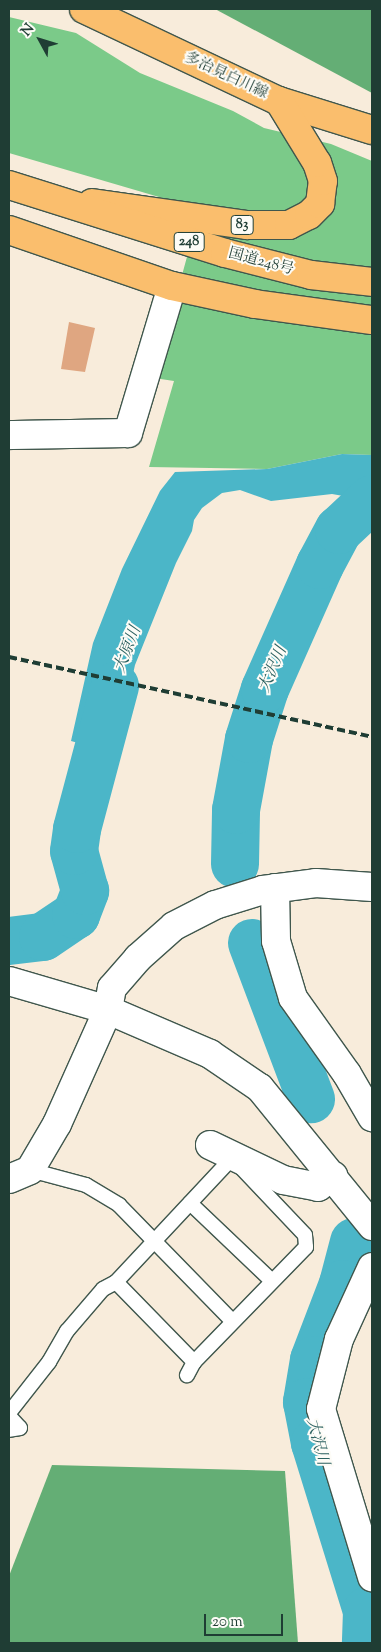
<!DOCTYPE html>
<meta charset="utf-8">
<style>
body{margin:0}
#map{position:relative;width:381px;height:1652px;overflow:hidden;background:#f8ecdb;font-family:"Sorts Mill Goudy","Noto Serif JP",serif}
div>[style]{position:absolute}
.green>*{inset:0;background:#7bca89}
.forest>*{inset:0;background:#64ae75}
.water>*{inset:0;background:#4bb6c8}
.river>*{height:48px;margin:-24px;padding:0 24px;transform-origin:24px;border-radius:24px;background:#4bb6c8}
.building>*{inset:0;background:#dfa681}
.roads{filter:drop-shadow(1px 0 #40574d) drop-shadow(-1px 0 #40574d) drop-shadow(0 1px #40574d) drop-shadow(0 -1px #40574d)}
.service>*{height:14px;margin:-7px;padding:0 7px;transform-origin:7px;border-radius:7px;background:#fff}
.minor>*{height:28px;margin:-14px;padding:0 14px;transform-origin:14px;border-radius:14px;background:#fff}
.tertiary>*{height:28px;margin:-14px;padding:0 14px;transform-origin:14px;border-radius:14px;background:#fff}
.primary>*{height:28px;margin:-14px;padding:0 14px;transform-origin:14px;border-radius:14px;background:#fabe6d}
.trunk>*{height:28px;margin:-14px;padding:0 14px;transform-origin:14px;border-radius:14px;background:#fabe6d}
.rail>*{height:4px;margin-top:-2px;transform-origin:0;background:repeating-linear-gradient(90deg,#1f3d34 0 8px,transparent 0 12px)}
span{translate:-50% -50%;white-space:nowrap;text-align:center;line-height:1.15;-webkit-text-stroke:4px #fdfcf7;paint-order:stroke}
.shield-label span{padding:1px 4px;background:#fdfcf7;border:1px solid;border-radius:4px;-webkit-text-stroke-width:0}
.shield-label{font-size:14px;color:#1f3d34;font-weight:700}
.street-label{font-size:15px;color:#1f3d34}
.water-label{font-size:16px;color:#2c6160;font-style:italic}
.frame{position:absolute;inset:0;border:10px solid #1f3d34;pointer-events:none}
.north{position:absolute;left:15px;top:15px;width:50px;height:50px;-webkit-text-stroke:4px #fdfcf7;paint-order:stroke;rotate:309deg;font-size:14px;font-weight:700;line-height:20px;text-align:center;color:#1f3d34}
.north::after{content:'';display:block;margin:auto;width:18px;height:22px;background:#1f3d34;clip-path:polygon(50% 0,100% 100%,50% 72%,0 100%)}
.scale{position:absolute;left:204px;top:1614px;width:79px;height:22px;box-sizing:border-box;border:2px solid #1f3d34;border-top:0;padding-left:6px;font-size:15px;line-height:18px;white-space:nowrap;color:#1f3d34;-webkit-text-stroke:4px #fdfcf7;paint-order:stroke}
</style>
<div id="map">
<div class="green">
<div style="clip-path:polygon(9px 17px,76px 33px,140px 73px,233px 111px,264px 128px,331px 144px,372px 161px,372px 455px,342px 454px,267px 469px,149px 467px,174px 381px,154px 378px,200px 209px,9px 153px)"></div>
</div>
<div class="forest">
<div style="clip-path:polygon(215px 9px,372px 9px,372px 93px)"></div>
<div style="clip-path:polygon(52px 1465px,285px 1471px,298px 1643px,9px 1643px,9px 1576px)"></div>
</div>
<div class="water">
<div style="clip-path:polygon(342px 454px,372px 455px,372px 501px,332px 494px,271px 501px,240px 490px,222px 493px,202px 508px,194px 520px,192px 531px,176px 563px,135px 665px,127px 701px,114px 731px,111px 752px,71px 741px,93px 643px,122px 569px,160px 491px,175px 472px,267px 469px)"></div>
</div>
<div class="river">
<div style="left:235px;top:864px;width:54px;rotate:-88.9deg"></div>
<div style="left:236px;top:810px;width:72px;rotate:-79.6deg"></div>
<div style="left:249px;top:739px;width:52px;rotate:-72.3deg"></div>
<div style="left:265px;top:689px;width:136px;rotate:-66.1deg"></div>
<div style="left:320px;top:565px;width:40px;rotate:-62deg"></div>
<div style="left:339px;top:530px;width:45px;rotate:-43.2deg"></div>
<div style="left:9px;top:941px;width:34px;rotate:-7deg"></div>
<div style="left:43px;top:937px;width:40px;rotate:-34deg"></div>
<div style="left:76px;top:915px;width:26px;rotate:-69deg"></div>
<div style="left:85px;top:891px;width:41px;rotate:-105.4deg"></div>
<div style="left:74px;top:851px;width:22px;rotate:-82deg"></div>
<div style="left:77px;top:829px;width:148px;rotate:-75.1deg"></div>
<div style="left:252px;top:943px;width:167px;rotate:69.3deg"></div>
<div style="left:354px;top:1242px;width:43px;rotate:104.7deg"></div>
<div style="left:343px;top:1284px;width:81px;rotate:110.9deg"></div>
<div style="left:314px;top:1360px;width:43px;rotate:99.5deg"></div>
<div style="left:307px;top:1402px;width:42px;rotate:79deg"></div>
<div style="left:315px;top:1443px;width:176px;rotate:72.8deg"></div>
<div style="left:367px;top:1611px;width:32px;rotate:92deg"></div>
</div>
<div class="building">
<div style="clip-path:polygon(69px 322px,95px 328px,85px 372px,61px 369px)"></div>
</div>
<div class="roads">
<div class="service">
<div style="left:30px;top:1170px;width:58px;rotate:15deg"></div>
<div style="left:86px;top:1185px;width:39px;rotate:31deg"></div>
<div style="left:119px;top:1205px;width:163px;rotate:45.7deg"></div>
<div style="left:190px;top:1203px;width:113px;rotate:43.6deg"></div>
<div style="left:116px;top:1282px;width:112px;rotate:45.7deg"></div>
<div style="left:9px;top:1413px;width:65px;rotate:-51.9deg"></div>
<div style="left:49px;top:1362px;width:36px;rotate:-60deg"></div>
<div style="left:67px;top:1331px;width:55px;rotate:-49.4deg"></div>
<div style="left:103px;top:1289px;width:15px;rotate:-28deg"></div>
<div style="left:116px;top:1282px;width:170px;rotate:-46.9deg"></div>
<div style="left:232px;top:1158px;width:106px;rotate:46.5deg"></div>
<div style="left:305px;top:1235px;width:12px;rotate:85deg"></div>
<div style="left:306px;top:1247px;width:161px;rotate:134.2deg"></div>
<div style="left:194px;top:1362px;width:15px;rotate:118deg"></div>
<div style="left:9px;top:1416px;width:16px;rotate:47deg"></div>
<div style="left:20px;top:1428px;width:11px;rotate:170deg"></div>
</div>
<div class="minor">
<div style="left:9px;top:435px;width:119px;rotate:-1deg"></div>
<div style="left:128px;top:433px;width:153px;rotate:-73.3deg"></div>
<div style="left:275px;top:888px;width:53px;rotate:88.9deg"></div>
<div style="left:276px;top:941px;width:59px;rotate:73.4deg"></div>
<div style="left:293px;top:998px;width:93px;rotate:54.6deg"></div>
<div style="left:347px;top:1074px;width:50px;rotate:59.8deg"></div>
<div style="left:210px;top:1145px;width:81px;rotate:25.6deg"></div>
<div style="left:283px;top:1180px;width:36px;rotate:11deg"></div>
<div style="left:318px;top:1187px;width:19px;rotate:-36deg"></div>
<div style="left:9px;top:1179px;width:23px;rotate:-23deg"></div>
<div style="left:30px;top:1170px;width:53px;rotate:-59.6deg"></div>
<div style="left:57px;top:1124px;width:125px;rotate:-65.9deg"></div>
<div style="left:108px;top:1010px;width:111px;rotate:23.3deg"></div>
<div style="left:210px;top:1054px;width:60px;rotate:34.2deg"></div>
<div style="left:260px;top:1088px;width:178px;rotate:50.9deg"></div>
<div style="left:372px;top:1267px;width:79px;rotate:114.6deg"></div>
<div style="left:339px;top:1339px;width:72px;rotate:104.4deg"></div>
<div style="left:321px;top:1409px;width:176px;rotate:73.1deg"></div>
</div>
<div class="tertiary">
<div style="left:9px;top:981px;width:103px;rotate:16.3deg"></div>
<div style="left:108px;top:1010px;width:22px;rotate:-80deg"></div>
<div style="left:112px;top:988px;width:40px;rotate:-49deg"></div>
<div style="left:138px;top:958px;width:48px;rotate:-41.6deg"></div>
<div style="left:174px;top:926px;width:46px;rotate:-27.1deg"></div>
<div style="left:215px;top:905px;width:50px;rotate:-17.4deg"></div>
<div style="left:263px;top:890px;width:53px;rotate:-7.5deg"></div>
<div style="left:316px;top:883px;width:56px;rotate:4.1deg"></div>
</div>
<div class="primary">
<div style="left:84px;top:9px;width:216px;rotate:25.3deg"></div>
<div style="left:279px;top:101px;width:97px;rotate:17.3deg"></div>
<div style="left:92px;top:203px;width:157px;rotate:8.1deg"></div>
<div style="left:247px;top:225px;width:42px"></div>
<div style="left:289px;top:225px;width:22px;rotate:-27deg"></div>
<div style="left:309px;top:215px;width:16px;rotate:-45deg"></div>
<div style="left:320px;top:204px;width:23px;rotate:-83deg"></div>
<div style="left:323px;top:181px;width:19px;rotate:-108deg"></div>
<div style="left:317px;top:163px;width:73px;rotate:-121.5deg"></div>
</div>
<div class="trunk">
<div style="left:9px;top:185px;width:226px;rotate:17.5deg"></div>
<div style="left:225px;top:253px;width:89px;rotate:14.3deg"></div>
<div style="left:311px;top:275px;width:61px;rotate:6.5deg"></div>
<div style="left:9px;top:230px;width:172px;rotate:19deg"></div>
<div style="left:172px;top:286px;width:85px;rotate:12.2deg"></div>
<div style="left:255px;top:304px;width:118px;rotate:7.8deg"></div>
</div>
</div>
<div class="rail">
<div style="left:9px;top:657px;width:372px;rotate:12.4deg"></div>
</div>
<div class="shield-label">
<span style="left:242px;top:225px">83</span>
<span style="left:189px;top:242px">248</span>
</div>
<div class="street-label">
<span style="left:226px;top:76px;rotate:25deg">多治見白川線</span>
<span style="left:261px;top:262px;rotate:15deg">国道248号</span>
</div>
<div class="water-label">
<span style="left:129px;top:650px;rotate:-69deg">大原川</span>
<span style="left:274px;top:670px;rotate:-67deg">大沢川</span>
<span style="left:316px;top:1442px;rotate:76deg">大沢川</span>
</div>
<div class="frame"></div>
<div class="north">N</div>
<div class="scale">20 m</div>
</div>
